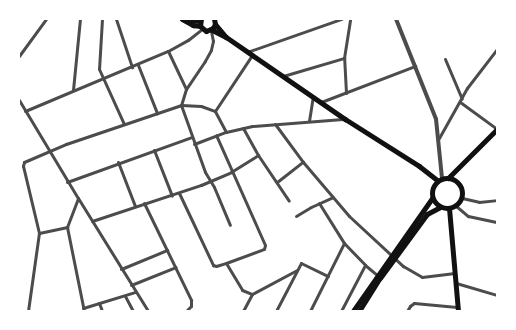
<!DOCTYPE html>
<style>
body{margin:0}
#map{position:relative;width:516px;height:330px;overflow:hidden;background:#fff;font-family:"Fira Sans Condensed",sans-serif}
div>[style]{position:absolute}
.minor>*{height:3px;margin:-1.5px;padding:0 1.5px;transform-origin:1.5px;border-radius:1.5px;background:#4c4c4c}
.tertiary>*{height:4px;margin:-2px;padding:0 2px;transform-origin:2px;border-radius:2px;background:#4c4c4c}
.primary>*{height:5px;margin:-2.5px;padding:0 2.5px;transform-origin:2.5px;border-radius:2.5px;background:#111}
.primary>.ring{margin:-2.5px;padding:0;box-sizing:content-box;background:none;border:5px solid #111;border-radius:50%}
span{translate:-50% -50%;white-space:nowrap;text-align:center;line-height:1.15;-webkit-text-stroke:3px #fff;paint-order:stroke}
.frame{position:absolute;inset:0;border:20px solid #fff;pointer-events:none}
</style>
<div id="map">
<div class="minor">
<div style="left:102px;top:19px;width:50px;rotate:93.4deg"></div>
<div style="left:99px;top:69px;width:60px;rotate:65.6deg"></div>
<div style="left:116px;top:19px;width:51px;rotate:71.6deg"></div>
<div style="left:211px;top:31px;width:10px;rotate:79deg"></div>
<div style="left:213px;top:41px;width:9px;rotate:103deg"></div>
<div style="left:211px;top:50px;width:13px;rotate:119deg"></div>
<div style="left:205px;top:61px;width:34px;rotate:124deg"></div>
<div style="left:186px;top:89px;width:17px;rotate:107deg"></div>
<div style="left:181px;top:105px;width:71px;rotate:70.3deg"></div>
<div style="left:205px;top:172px;width:17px;rotate:59deg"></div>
<div style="left:214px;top:187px;width:41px;rotate:67.2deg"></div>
<div style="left:168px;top:51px;width:42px;rotate:64.7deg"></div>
<div style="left:247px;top:52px;width:100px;rotate:-19.3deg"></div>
<div style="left:19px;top:56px;width:46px;rotate:-53.9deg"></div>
<div style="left:445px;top:59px;width:43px;rotate:67deg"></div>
<div style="left:138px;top:65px;width:52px;rotate:68.4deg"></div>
<div style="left:283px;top:76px;width:64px;rotate:-16.4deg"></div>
<div style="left:73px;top:90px;width:71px;rotate:-84.4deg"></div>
<div style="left:346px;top:93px;width:35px;rotate:-93deg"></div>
<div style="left:344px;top:58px;width:39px;rotate:-81deg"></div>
<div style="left:19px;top:100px;width:114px;rotate:59deg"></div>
<div style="left:78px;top:198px;width:133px;rotate:58.2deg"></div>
<div style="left:321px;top:102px;width:101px;rotate:-21deg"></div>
<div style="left:460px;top:102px;width:46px;rotate:36.1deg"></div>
<div style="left:25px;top:111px;width:155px;rotate:-22.8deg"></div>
<div style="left:168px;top:51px;width:23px;rotate:-29deg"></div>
<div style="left:188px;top:40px;width:18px;rotate:-38deg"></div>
<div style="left:309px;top:121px;width:24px;rotate:-81deg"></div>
<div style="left:275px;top:124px;width:47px;rotate:53.6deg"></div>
<div style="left:303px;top:162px;width:71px;rotate:49.6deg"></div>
<div style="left:349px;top:216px;width:74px;rotate:42.8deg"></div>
<div style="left:403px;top:266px;width:22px;rotate:30deg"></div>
<div style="left:422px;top:277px;width:33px;rotate:-7deg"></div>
<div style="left:243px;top:128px;width:31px;rotate:61deg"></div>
<div style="left:258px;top:155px;width:55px;rotate:56deg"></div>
<div style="left:226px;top:132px;width:24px;rotate:-118deg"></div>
<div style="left:215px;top:111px;width:67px;rotate:-56.5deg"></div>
<div style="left:439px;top:138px;width:57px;rotate:-60.8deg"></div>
<div style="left:467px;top:88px;width:49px;rotate:-52.4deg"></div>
<div style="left:194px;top:144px;width:34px;rotate:-21deg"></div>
<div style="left:226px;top:132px;width:27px;rotate:-13deg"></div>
<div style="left:252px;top:126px;width:91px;rotate:-4.4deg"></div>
<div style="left:154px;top:150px;width:49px;rotate:68.6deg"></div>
<div style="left:118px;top:162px;width:47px;rotate:68.9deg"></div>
<div style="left:67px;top:182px;width:133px;rotate:-19.8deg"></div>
<div style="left:277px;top:182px;width:33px;rotate:-38deg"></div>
<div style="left:179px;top:193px;width:80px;rotate:64.7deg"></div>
<div style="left:213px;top:265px;width:3px;rotate:18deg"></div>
<div style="left:216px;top:266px;width:10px;rotate:-17deg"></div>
<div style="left:226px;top:263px;width:40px;rotate:-20.2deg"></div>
<div style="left:264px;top:249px;width:4px;rotate:-76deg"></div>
<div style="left:265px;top:245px;width:120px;rotate:-114deg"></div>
<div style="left:462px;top:198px;width:17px;rotate:13deg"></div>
<div style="left:479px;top:202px;width:18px;rotate:-6deg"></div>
<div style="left:144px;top:203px;width:108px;rotate:64.1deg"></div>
<div style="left:191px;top:300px;width:6px;rotate:90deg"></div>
<div style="left:191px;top:306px;width:7px;rotate:135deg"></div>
<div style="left:319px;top:203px;width:47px;rotate:58deg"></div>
<div style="left:344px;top:243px;width:30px;rotate:46deg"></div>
<div style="left:365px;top:265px;width:17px;rotate:40deg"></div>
<div style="left:456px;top:206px;width:16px;rotate:40deg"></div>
<div style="left:468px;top:216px;width:30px;rotate:12deg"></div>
<div style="left:296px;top:216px;width:17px;rotate:-31deg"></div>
<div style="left:311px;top:207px;width:24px;rotate:-24deg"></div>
<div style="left:92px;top:221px;width:115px;rotate:-18.3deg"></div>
<div style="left:201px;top:185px;width:33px;rotate:-23deg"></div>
<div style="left:231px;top:172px;width:32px;rotate:-32deg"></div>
<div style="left:67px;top:227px;width:86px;rotate:78.6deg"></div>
<div style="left:39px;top:233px;width:29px;rotate:-12deg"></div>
<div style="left:67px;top:227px;width:31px;rotate:-69deg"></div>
<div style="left:226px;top:263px;width:31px;rotate:59deg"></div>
<div style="left:242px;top:290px;width:11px;rotate:22deg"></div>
<div style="left:252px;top:294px;width:51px;rotate:-28.1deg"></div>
<div style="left:121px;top:269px;width:50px;rotate:-22.4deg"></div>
<div style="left:456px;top:283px;width:43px;rotate:16.3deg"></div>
<div style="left:131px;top:285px;width:48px;rotate:-21.8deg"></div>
<div style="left:125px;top:296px;width:17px;rotate:62deg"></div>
<div style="left:99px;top:303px;width:9px;rotate:69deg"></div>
<div style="left:83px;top:308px;width:54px;rotate:-17.1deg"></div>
<div style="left:28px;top:311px;width:79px;rotate:-82deg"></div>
<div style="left:39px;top:233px;width:69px;rotate:-103.4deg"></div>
<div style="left:23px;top:166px;width:4px;rotate:-76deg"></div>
<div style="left:24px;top:162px;width:46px;rotate:-23.2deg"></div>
<div style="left:66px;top:144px;width:121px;rotate:-18.7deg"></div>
<div style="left:181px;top:105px;width:20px;rotate:3deg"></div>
<div style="left:201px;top:106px;width:15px;rotate:20deg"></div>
<div style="left:243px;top:311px;width:19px;rotate:-62deg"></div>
<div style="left:276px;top:311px;width:54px;rotate:-62.5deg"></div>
<div style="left:301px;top:263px;width:30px;rotate:26deg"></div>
<div style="left:310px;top:311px;width:76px;rotate:-63.4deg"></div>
<div style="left:341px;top:311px;width:52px;rotate:-62.4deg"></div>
<div style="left:407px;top:311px;width:6px;rotate:-59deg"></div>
<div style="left:410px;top:306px;width:5px;rotate:-37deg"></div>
<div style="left:414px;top:303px;width:43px;rotate:5.3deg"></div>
</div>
<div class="tertiary">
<div style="left:396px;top:19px;width:108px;rotate:68.2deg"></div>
<div style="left:436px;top:119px;width:59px;rotate:84.2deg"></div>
</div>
<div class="primary">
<div style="left:182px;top:19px;width:13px;rotate:29deg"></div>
<div style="left:193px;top:25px;width:7px;rotate:8deg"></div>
<div style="left:183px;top:19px;width:17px;rotate:7deg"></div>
<div style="left:201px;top:19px;width:7px;rotate:98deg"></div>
<div style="left:200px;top:26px;width:8px;rotate:40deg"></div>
<div style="left:206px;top:31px;width:8px;rotate:-23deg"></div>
<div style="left:213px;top:28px;width:4px;rotate:-63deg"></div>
<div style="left:215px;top:24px;width:5px;rotate:-101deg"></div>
<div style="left:215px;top:24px;width:17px;rotate:50deg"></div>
<div style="left:212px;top:30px;width:16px;rotate:27deg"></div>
<div style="left:226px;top:37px;width:145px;rotate:34.6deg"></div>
<div style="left:345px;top:119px;width:88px;rotate:32.4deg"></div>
<div style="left:419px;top:166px;width:24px;rotate:38deg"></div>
<div class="ring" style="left:432px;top:178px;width:25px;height:25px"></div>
<div style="left:448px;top:178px;width:69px;rotate:-45deg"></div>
<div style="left:449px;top:208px;width:103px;rotate:85deg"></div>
<div style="left:353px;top:311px;width:138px;rotate:-55deg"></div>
<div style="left:359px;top:311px;width:39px;rotate:-58deg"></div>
<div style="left:380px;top:278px;width:79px;rotate:-53.7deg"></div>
<div style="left:427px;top:214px;width:15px;rotate:-28deg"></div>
</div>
<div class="frame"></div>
</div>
